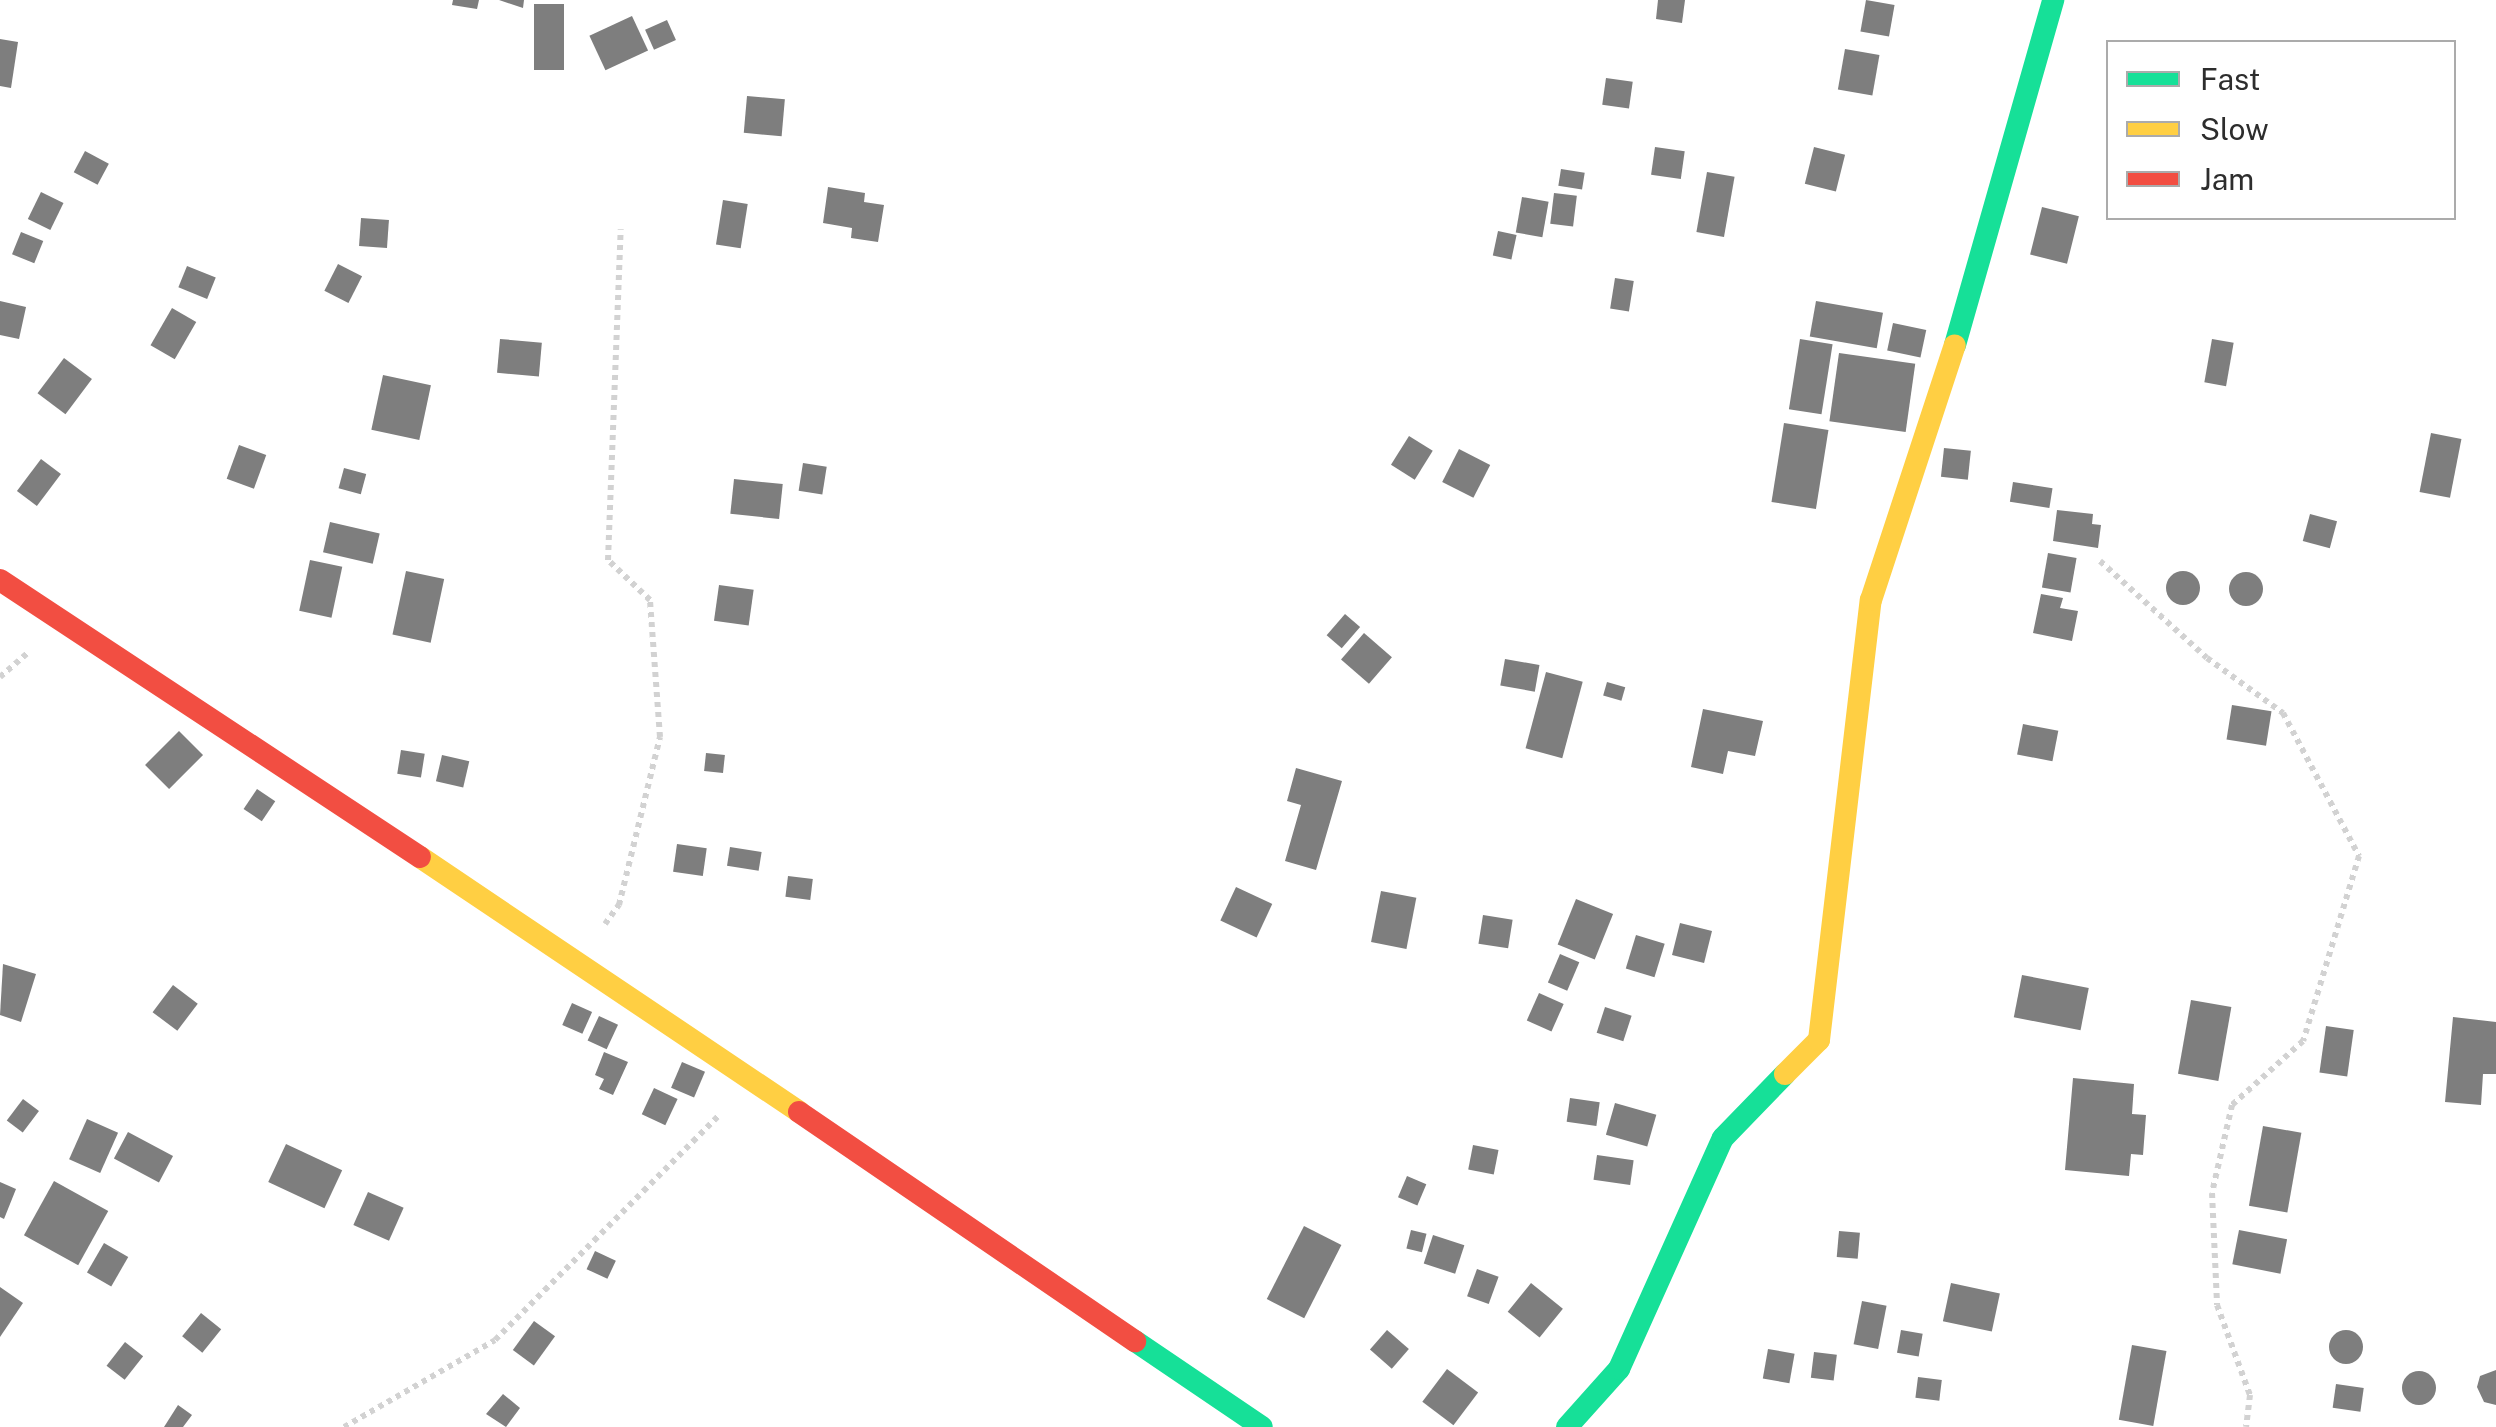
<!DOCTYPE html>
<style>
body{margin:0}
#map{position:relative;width:2496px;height:1427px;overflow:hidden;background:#fff;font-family:"Public Sans",sans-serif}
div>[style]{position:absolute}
.building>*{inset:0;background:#7e7e7e;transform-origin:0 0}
.round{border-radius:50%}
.path>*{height:6px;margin-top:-3px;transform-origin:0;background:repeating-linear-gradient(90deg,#d2d2d2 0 5px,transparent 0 10px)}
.fast>*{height:22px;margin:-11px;padding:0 11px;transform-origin:11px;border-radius:11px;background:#16e098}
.slow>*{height:22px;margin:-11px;padding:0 11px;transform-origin:11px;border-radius:11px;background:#ffcf43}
.jam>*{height:22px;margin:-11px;padding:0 11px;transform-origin:11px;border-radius:11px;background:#f24e42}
span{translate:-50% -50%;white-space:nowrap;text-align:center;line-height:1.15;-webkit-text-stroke:10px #fff;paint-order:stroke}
.legend{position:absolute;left:2106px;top:40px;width:350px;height:180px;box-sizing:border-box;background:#fff;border:2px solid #ababab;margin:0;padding:12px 18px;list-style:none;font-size:30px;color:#2d2d2d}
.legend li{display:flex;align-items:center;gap:20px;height:50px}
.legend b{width:50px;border:2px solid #ababab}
</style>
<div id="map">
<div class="building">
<div style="clip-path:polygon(453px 0,479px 0,477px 9px,452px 5px)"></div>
<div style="clip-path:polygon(499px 0,524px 0,523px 8px)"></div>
<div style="clip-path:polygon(1658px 0,1685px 0,1682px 23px,1656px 19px)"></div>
<div style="left:1866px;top:0;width:29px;height:32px;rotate:10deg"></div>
<div style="left:534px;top:4px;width:30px;height:66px"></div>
<div style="left:632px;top:16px;width:38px;height:47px;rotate:65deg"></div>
<div style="left:667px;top:20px;width:22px;height:24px;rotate:66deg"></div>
<div style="clip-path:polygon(0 39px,18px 42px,11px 88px,0 86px)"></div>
<div style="left:1845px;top:49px;width:35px;height:41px;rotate:10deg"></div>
<div style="left:1606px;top:78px;width:27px;height:27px;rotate:8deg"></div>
<div style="left:747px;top:96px;width:38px;height:37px;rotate:5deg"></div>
<div style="left:1655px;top:147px;width:30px;height:28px;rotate:8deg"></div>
<div style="left:1814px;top:147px;width:32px;height:38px;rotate:14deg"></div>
<div style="left:85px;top:151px;width:27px;height:24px;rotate:28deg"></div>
<div style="left:1561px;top:169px;width:24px;height:17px;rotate:9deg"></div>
<div style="left:1707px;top:172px;width:28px;height:61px;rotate:10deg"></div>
<div style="clip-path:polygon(828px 187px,865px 193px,864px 202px,884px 205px,878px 242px,851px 238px,852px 228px,823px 223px)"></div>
<div style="left:41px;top:192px;width:25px;height:30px;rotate:26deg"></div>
<div style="left:1554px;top:193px;width:23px;height:31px;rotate:7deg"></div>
<div style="left:1522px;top:197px;width:27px;height:36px;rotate:10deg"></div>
<div style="left:723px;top:200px;width:25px;height:45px;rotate:9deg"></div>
<div style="left:2042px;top:207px;width:38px;height:49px;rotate:14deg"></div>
<div style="left:361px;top:218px;width:28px;height:28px;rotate:4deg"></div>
<div style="left:1498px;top:231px;width:19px;height:25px;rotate:12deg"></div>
<div style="left:21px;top:232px;width:24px;height:24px;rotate:22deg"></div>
<div style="left:338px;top:264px;width:27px;height:30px;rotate:27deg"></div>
<div style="left:187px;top:266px;width:31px;height:23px;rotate:22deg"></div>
<div style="left:1615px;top:278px;width:19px;height:31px;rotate:9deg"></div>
<div style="clip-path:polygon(0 301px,26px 307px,19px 339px,0 335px)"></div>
<div style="left:1816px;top:301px;width:68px;height:36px;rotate:10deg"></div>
<div style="left:172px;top:308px;width:28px;height:43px;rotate:30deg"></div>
<div style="left:1893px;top:323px;width:34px;height:28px;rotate:12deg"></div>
<div style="left:500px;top:339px;width:42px;height:34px;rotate:5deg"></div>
<div style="left:1800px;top:339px;width:33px;height:71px;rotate:9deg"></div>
<div style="left:2212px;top:339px;width:22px;height:44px;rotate:10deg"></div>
<div style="left:1839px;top:353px;width:77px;height:69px;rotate:8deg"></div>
<div style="left:64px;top:358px;width:35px;height:44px;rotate:37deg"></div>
<div style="left:383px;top:375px;width:49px;height:56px;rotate:12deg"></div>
<div style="left:1784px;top:423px;width:45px;height:80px;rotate:9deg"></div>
<div style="left:2431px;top:433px;width:31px;height:60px;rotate:11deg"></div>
<div style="left:1409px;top:436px;width:28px;height:34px;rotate:32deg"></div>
<div style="left:239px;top:445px;width:29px;height:36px;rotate:20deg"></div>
<div style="left:1944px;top:448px;width:27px;height:29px;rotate:6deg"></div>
<div style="left:1459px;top:449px;width:35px;height:37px;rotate:27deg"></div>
<div style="left:41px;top:459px;width:25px;height:40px;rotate:37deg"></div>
<div style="left:803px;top:463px;width:24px;height:28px;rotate:9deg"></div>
<div style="left:344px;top:468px;width:23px;height:21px;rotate:15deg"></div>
<div style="left:734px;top:479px;width:49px;height:35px;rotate:6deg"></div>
<div style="left:2013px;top:482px;width:40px;height:20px;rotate:9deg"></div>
<div style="clip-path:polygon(2057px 510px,2093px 514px,2092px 524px,2101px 525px,2098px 548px,2053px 541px)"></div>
<div style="left:2310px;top:514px;width:28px;height:28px;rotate:15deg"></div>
<div style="left:330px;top:522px;width:51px;height:31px;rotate:13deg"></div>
<div style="left:2048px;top:553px;width:29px;height:35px;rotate:10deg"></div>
<div style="left:310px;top:560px;width:33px;height:52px;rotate:12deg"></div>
<div style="left:406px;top:571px;width:39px;height:65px;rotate:12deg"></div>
<div class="round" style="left:2166px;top:571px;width:34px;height:34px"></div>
<div class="round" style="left:2229px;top:572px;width:34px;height:34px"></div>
<div style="left:719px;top:585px;width:35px;height:36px;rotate:8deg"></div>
<div style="clip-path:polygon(2041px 594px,2063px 598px,2060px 608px,2078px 611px,2072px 641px,2033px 633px)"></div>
<div style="left:1345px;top:614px;width:20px;height:28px;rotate:41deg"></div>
<div style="left:1364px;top:633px;width:37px;height:35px;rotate:41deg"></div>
<div style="left:1505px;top:659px;width:35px;height:27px;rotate:10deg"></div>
<div style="left:1546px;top:672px;width:38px;height:79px;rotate:15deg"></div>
<div style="left:1607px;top:682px;width:19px;height:14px;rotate:16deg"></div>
<div style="left:2232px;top:705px;width:40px;height:35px;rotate:9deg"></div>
<div style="clip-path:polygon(1703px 709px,1763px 721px,1755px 756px,1728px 751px,1723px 774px,1691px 767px)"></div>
<div style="left:2023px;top:724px;width:36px;height:31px;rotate:11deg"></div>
<div style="left:179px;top:731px;width:34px;height:48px;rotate:45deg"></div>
<div style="left:401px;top:750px;width:24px;height:24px;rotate:9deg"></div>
<div style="left:706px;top:753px;width:19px;height:18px;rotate:6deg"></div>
<div style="left:442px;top:755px;width:28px;height:27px;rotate:13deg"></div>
<div style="clip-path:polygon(1296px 768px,1342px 781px,1316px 870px,1285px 861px,1301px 805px,1287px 801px)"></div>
<div style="left:257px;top:789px;width:22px;height:24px;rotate:34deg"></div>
<div style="left:677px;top:844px;width:30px;height:28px;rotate:8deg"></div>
<div style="left:730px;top:847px;width:32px;height:19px;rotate:9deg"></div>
<div style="left:788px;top:876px;width:25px;height:21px;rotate:7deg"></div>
<div style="left:1236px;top:887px;width:40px;height:37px;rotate:25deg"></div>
<div style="left:1381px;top:891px;width:36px;height:52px;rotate:11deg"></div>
<div style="left:1576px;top:899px;width:40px;height:49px;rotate:22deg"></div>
<div style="left:1483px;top:915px;width:30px;height:29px;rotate:9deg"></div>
<div style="left:1680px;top:923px;width:33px;height:33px;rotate:14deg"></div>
<div style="left:1636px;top:935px;width:30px;height:35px;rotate:17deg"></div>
<div style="left:1560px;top:954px;width:21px;height:31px;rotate:23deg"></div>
<div style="clip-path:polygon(3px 964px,36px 974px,21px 1022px,0 1015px)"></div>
<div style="left:2022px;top:975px;width:68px;height:43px;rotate:11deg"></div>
<div style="left:173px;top:985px;width:31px;height:34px;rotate:37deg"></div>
<div style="left:1539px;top:993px;width:27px;height:30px;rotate:24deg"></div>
<div style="left:2191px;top:1000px;width:41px;height:75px;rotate:10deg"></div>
<div style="left:572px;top:1003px;width:22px;height:24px;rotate:24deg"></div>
<div style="left:1605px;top:1007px;width:28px;height:27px;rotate:18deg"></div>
<div style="left:599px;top:1016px;width:21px;height:27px;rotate:25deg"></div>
<div style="clip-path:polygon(2453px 1017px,2496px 1022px,2496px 1074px,2483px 1074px,2481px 1105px,2445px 1102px)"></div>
<div style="left:2326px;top:1026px;width:28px;height:47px;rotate:8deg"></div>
<div style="clip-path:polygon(604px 1052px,628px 1062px,613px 1095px,599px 1089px,604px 1079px,595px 1075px)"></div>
<div style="left:682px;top:1062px;width:25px;height:28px;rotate:23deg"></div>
<div style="clip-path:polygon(2073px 1078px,2134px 1084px,2132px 1114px,2146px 1115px,2143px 1155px,2131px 1154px,2129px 1176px,2065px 1170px)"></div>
<div style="left:654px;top:1088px;width:26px;height:29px;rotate:25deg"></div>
<div style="left:1570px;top:1098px;width:30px;height:24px;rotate:8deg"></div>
<div style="left:23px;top:1099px;width:20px;height:27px;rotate:37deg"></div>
<div style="left:1615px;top:1103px;width:43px;height:33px;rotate:16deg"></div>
<div style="left:87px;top:1119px;width:34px;height:44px;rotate:24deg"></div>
<div style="left:2263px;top:1126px;width:39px;height:81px;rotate:10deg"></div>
<div style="left:128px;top:1132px;width:51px;height:30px;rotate:28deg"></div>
<div style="left:286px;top:1144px;width:62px;height:42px;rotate:25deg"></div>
<div style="left:1473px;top:1145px;width:26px;height:25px;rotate:11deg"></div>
<div style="left:1597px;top:1155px;width:37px;height:25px;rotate:8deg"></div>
<div style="left:1407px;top:1176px;width:21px;height:23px;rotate:23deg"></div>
<div style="left:54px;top:1181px;width:62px;height:62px;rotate:29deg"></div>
<div style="clip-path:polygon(0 1182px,16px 1189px,4px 1219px,0 1217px)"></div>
<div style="left:368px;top:1192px;width:39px;height:36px;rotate:24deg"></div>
<div style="left:1304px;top:1226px;width:42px;height:82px;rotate:27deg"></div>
<div style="left:1411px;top:1230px;width:16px;height:19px;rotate:14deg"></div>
<div style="left:2239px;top:1230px;width:49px;height:35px;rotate:11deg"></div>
<div style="left:1839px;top:1231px;width:21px;height:26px;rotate:5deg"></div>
<div style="left:1433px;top:1235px;width:33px;height:30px;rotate:18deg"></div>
<div style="left:104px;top:1243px;width:28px;height:34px;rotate:30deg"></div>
<div style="left:595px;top:1251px;width:23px;height:20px;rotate:25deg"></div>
<div style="left:1477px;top:1269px;width:23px;height:29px;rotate:20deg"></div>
<div style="left:1531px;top:1283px;width:41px;height:37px;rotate:39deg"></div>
<div style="left:1951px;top:1283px;width:50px;height:39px;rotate:12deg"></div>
<div style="clip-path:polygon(0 1287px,23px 1303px,0 1337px)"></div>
<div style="left:1862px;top:1301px;width:25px;height:44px;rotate:11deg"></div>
<div style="left:201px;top:1313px;width:26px;height:30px;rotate:39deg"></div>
<div style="left:534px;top:1321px;width:26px;height:36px;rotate:36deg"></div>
<div class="round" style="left:2329px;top:1330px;width:34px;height:34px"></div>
<div style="left:1387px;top:1330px;width:29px;height:26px;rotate:41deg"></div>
<div style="left:1901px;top:1330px;width:22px;height:23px;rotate:10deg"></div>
<div style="left:125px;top:1342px;width:23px;height:30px;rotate:38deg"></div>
<div style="left:2132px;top:1345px;width:35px;height:76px;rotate:10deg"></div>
<div style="left:1768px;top:1349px;width:27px;height:30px;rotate:10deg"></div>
<div style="left:1814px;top:1352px;width:23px;height:26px;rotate:7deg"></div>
<div style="left:1447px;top:1369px;width:39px;height:41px;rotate:37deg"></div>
<div style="clip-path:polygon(2496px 1370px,2496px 1405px,2484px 1402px,2477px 1387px,2480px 1376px)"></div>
<div class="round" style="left:2402px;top:1371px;width:34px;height:34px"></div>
<div style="left:1918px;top:1377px;width:24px;height:21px;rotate:7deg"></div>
<div style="left:2336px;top:1384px;width:28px;height:24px;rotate:8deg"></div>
<div style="clip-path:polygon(503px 1394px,520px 1408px,506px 1427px,486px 1414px)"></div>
<div style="clip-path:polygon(178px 1405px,192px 1415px,183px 1427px,164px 1427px)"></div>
</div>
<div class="path">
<div style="left:2100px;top:561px;width:144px;rotate:42.2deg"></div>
<div style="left:2207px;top:658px;width:94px;rotate:35.9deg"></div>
<div style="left:2283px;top:713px;width:162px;rotate:62deg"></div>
<div style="left:2359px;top:856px;width:193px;rotate:106.8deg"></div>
<div style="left:2303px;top:1041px;width:96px;rotate:138deg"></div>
<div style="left:2232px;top:1105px;width:90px;rotate:102.8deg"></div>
<div style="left:2212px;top:1193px;width:112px;rotate:87.4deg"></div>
<div style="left:2217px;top:1305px;width:96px;rotate:69.9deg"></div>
<div style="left:2250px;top:1395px;width:32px;rotate:97deg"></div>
<div style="left:0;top:677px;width:38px;rotate:-41deg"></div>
<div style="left:605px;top:924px;width:24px;rotate:-54deg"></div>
<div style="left:619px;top:905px;width:173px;rotate:-76.3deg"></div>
<div style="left:660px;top:737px;width:137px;rotate:-94.2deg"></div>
<div style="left:650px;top:600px;width:58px;rotate:-136.4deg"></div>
<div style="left:608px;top:560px;width:331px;rotate:-87.8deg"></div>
<div style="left:344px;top:1427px;width:174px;rotate:-29.9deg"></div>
<div style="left:495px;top:1340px;width:319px;rotate:-45.1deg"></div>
</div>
<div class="fast">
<div style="left:1955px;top:345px;width:359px;rotate:-74.1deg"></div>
<div style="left:1135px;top:1341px;width:153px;rotate:34.1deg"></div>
<div style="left:1567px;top:1427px;width:78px;rotate:-48.1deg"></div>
<div style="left:1619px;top:1369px;width:253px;rotate:-65.8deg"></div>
<div style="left:1723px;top:1138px;width:89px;rotate:-45.9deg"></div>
</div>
<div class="slow">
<div style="left:420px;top:857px;width:457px;rotate:33.9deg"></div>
<div style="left:1785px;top:1074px;width:48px;rotate:-45deg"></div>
<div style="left:1819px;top:1040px;width:443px;rotate:-83.3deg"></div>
<div style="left:1871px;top:600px;width:268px;rotate:-71.8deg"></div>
</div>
<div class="jam">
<div style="left:0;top:580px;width:503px;rotate:33.41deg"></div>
<div style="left:799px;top:1112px;width:407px;rotate:34.3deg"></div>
</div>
<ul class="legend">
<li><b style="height:12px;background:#16e098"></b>Fast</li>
<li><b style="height:12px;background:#ffcf43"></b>Slow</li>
<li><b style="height:12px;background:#f24e42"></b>Jam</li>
</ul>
</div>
